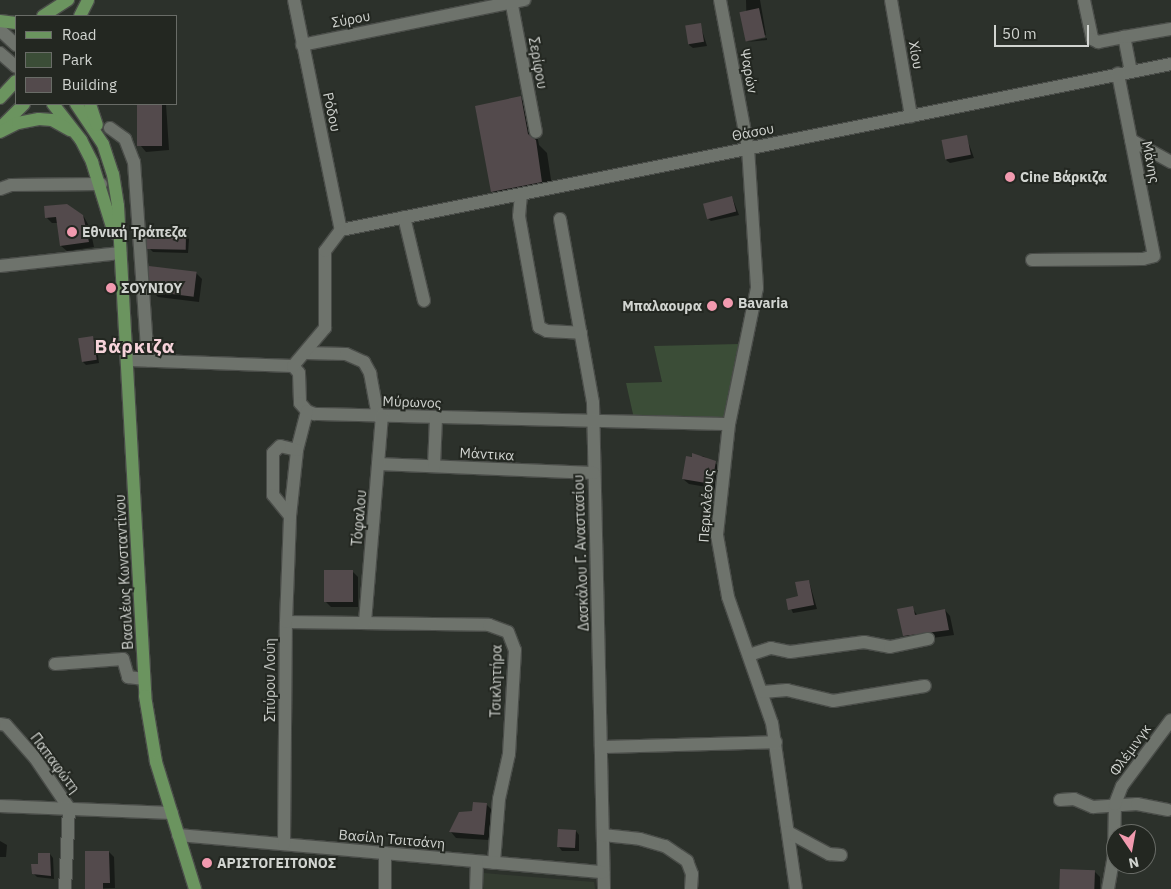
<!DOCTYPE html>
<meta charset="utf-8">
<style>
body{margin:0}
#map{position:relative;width:1171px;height:889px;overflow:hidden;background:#2c312b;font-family:"IBM Plex Sans",sans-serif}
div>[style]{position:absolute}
.built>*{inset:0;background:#333b30}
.green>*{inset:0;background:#3b4d37}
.shadow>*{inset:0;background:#0007}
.building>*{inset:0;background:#534a4c;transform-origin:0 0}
.roads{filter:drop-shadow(1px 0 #4a4d49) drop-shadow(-1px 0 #4a4d49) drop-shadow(0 1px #4a4d49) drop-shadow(0 -1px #4a4d49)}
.minor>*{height:12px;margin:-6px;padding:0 6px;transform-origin:6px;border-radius:6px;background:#6e736c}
.major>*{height:12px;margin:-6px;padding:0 6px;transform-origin:6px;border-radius:6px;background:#6b945f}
.dots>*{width:14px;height:14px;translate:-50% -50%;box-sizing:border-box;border:2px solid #232721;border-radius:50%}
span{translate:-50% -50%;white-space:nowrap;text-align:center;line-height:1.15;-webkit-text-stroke:4px #232721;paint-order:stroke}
.street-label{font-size:14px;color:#d1d4d0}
.poi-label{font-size:14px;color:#d1d4d0;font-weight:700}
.left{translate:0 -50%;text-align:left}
.right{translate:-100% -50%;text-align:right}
.district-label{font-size:19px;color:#f6d3da;font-weight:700;letter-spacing:1px}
.legend{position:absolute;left:15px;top:15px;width:162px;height:90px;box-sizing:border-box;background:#232721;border:1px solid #696c67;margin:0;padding:6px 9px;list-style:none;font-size:15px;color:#d1d4d0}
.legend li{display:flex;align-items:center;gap:10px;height:25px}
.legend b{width:25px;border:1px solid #696c67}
.north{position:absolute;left:1106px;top:824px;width:50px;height:50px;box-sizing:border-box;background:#232721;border:1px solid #696c67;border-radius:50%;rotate:168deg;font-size:14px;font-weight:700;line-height:20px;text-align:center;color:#d1d4d0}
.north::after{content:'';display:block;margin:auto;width:18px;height:22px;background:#f29aaf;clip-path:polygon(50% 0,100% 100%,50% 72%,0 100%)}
.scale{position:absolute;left:994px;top:25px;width:95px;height:22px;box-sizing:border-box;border:2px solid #d1d4d0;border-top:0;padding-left:6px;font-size:15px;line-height:18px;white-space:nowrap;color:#d1d4d0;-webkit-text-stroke:4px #232721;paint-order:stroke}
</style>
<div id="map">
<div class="built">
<div style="clip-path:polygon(484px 873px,594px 882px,595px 889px,483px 889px)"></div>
</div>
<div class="green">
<div style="clip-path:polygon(739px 344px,724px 427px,635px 423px,626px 383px,662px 382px,654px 346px)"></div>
</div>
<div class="shadow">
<div style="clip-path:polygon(746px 0,760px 0,766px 35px,747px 41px)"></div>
<div style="clip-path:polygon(700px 24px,707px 46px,693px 48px,689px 45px)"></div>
<div style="clip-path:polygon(767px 38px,767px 40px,747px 42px)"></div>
<div style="clip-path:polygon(520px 97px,532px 109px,539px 145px,547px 153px,553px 193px,504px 203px,492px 191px)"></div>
<div style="clip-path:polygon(139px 104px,166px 104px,169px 150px,146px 152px,141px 146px)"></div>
<div style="clip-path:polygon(966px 136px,974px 158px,950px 163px,946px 160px)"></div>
<div style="clip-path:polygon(732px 197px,739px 215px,711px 221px,707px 218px)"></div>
<div style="clip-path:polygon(67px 205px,84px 217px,90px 228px,94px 247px,67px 251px,61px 246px,58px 223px,52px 223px,47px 218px)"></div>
<div style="clip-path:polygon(185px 235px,189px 239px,188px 253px,153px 252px,149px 248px)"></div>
<div style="clip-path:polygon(196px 273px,202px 279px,199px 302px,158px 297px,152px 291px)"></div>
<div style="clip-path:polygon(92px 337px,96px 341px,99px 363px,86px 365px,82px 361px)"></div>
<div style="clip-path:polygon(703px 456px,721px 467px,718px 489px,689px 484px,683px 479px,687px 457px)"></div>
<div style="clip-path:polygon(352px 571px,358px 577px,358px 607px,331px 607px,325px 601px)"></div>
<div style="clip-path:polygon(809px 581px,817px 609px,793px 613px,787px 600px,799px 597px)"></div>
<div style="clip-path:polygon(912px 608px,918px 616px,945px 610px,950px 616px,954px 635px,910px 641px,904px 635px)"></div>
<div style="clip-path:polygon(486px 804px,492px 810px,489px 840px,456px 838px,451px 832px,460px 813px,473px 812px)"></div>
<div style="clip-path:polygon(576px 831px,579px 835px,579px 851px,562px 851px,559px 847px)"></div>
<div style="clip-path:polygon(0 841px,7px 845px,6px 857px,0 857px,0 860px)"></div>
<div style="clip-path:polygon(109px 852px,114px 857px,115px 888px,87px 889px)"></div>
<div style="clip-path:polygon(50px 854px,53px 858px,54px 879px,37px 877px,33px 873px)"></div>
<div style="clip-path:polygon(1062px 871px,1094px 871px,1100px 877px,1100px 889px,1061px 889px)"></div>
</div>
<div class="building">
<div style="left:759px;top:8px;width:30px;height:20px;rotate:78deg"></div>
<div style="left:701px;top:23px;width:19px;height:16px;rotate:81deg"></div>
<div style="clip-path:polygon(521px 96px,528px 134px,536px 140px,542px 182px,491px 192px,475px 106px)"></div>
<div style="left:137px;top:104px;width:25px;height:42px"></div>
<div style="left:967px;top:135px;width:20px;height:26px;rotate:79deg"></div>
<div style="left:732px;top:196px;width:16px;height:30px;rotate:75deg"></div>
<div style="clip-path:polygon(67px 204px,83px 215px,89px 242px,60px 246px,56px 217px,45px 218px,44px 206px)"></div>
<div style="left:147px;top:233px;width:39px;height:16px;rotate:1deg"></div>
<div style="left:149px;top:266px;width:48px;height:25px;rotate:7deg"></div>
<div style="left:93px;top:336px;width:24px;height:15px;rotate:81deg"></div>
<div style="clip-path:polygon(692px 453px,716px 461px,712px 484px,682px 479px,686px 456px,692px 457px)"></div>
<div style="left:324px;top:570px;width:29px;height:32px"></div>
<div style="clip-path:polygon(809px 580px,814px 605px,788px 610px,786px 599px,798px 596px,795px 582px)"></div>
<div style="clip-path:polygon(913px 606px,915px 615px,945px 609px,949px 630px,903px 636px,897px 609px)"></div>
<div style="clip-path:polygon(473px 802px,487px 803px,484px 835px,449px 832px,459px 812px,472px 811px)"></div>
<div style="left:558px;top:829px;width:18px;height:18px;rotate:3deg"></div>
<div style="clip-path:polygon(85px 851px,109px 851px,110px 883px,103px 883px,103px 889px,85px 889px)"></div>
<div style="clip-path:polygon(38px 853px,50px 853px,51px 876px,32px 874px,31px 864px,38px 864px)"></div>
<div style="left:1060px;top:869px;width:35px;height:20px;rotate:2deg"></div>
</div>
<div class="roads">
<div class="minor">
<div style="left:294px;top:0;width:235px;rotate:78.5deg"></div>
<div style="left:511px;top:0;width:134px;rotate:79.3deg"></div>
<div style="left:720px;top:0;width:151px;rotate:79.3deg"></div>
<div style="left:748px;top:148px;width:140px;rotate:86.3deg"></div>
<div style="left:757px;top:288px;width:139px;rotate:101.6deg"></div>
<div style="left:729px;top:424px;width:112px;rotate:96.2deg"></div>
<div style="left:717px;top:535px;width:63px;rotate:79.9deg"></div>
<div style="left:728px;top:597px;width:133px;rotate:70.8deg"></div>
<div style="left:772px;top:723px;width:168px;rotate:81.8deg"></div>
<div style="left:891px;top:0;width:118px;rotate:80.2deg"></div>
<div style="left:1084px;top:0;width:40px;rotate:78deg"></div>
<div style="left:1092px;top:39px;width:7px;rotate:27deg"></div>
<div style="left:1098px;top:42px;width:26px;rotate:-11deg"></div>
<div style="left:0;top:30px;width:22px;rotate:43deg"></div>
<div style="left:302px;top:45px;width:227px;rotate:-11.5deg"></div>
<div style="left:0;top:53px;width:21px;rotate:41deg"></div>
<div style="left:1131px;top:72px;width:36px;rotate:-101deg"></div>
<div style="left:1124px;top:37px;width:48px;rotate:-9.7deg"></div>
<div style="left:110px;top:128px;width:19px;rotate:36deg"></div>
<div style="left:125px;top:139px;width:25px;rotate:69deg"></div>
<div style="left:134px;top:162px;width:199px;rotate:86deg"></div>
<div style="left:1131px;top:140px;width:46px;rotate:28.8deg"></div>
<div style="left:0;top:189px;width:12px;rotate:-20deg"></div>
<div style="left:11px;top:185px;width:90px;rotate:-0.6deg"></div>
<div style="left:521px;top:194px;width:22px;rotate:95deg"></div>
<div style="left:519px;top:216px;width:113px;rotate:79.8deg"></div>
<div style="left:539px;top:327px;width:9px;rotate:27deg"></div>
<div style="left:547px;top:331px;width:34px;rotate:3deg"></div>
<div style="left:404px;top:217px;width:86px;rotate:76.6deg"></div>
<div style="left:560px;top:219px;width:187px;rotate:79.8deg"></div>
<div style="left:593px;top:403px;width:486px;rotate:88.7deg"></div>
<div style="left:341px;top:230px;width:846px;rotate:-11.31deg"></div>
<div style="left:1032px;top:260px;width:111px;rotate:-0.5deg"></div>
<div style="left:1143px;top:259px;width:11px;rotate:-15deg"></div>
<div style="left:1154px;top:256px;width:186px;rotate:-101.2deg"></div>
<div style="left:0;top:266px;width:121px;rotate:-6.2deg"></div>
<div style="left:305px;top:353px;width:41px;rotate:1.4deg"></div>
<div style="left:346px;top:354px;width:20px;rotate:24deg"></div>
<div style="left:364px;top:362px;width:13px;rotate:61deg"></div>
<div style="left:370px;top:373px;width:44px;rotate:79.5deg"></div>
<div style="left:129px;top:360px;width:164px;rotate:2.1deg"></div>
<div style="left:293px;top:366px;width:9px;rotate:49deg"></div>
<div style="left:299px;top:373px;width:30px;rotate:88deg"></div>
<div style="left:300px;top:403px;width:11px;rotate:49deg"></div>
<div style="left:307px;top:411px;width:8px;rotate:23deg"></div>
<div style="left:314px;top:414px;width:415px;rotate:1.4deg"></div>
<div style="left:293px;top:366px;width:50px;rotate:-49.9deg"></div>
<div style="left:325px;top:328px;width:77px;rotate:-90deg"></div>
<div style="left:325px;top:251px;width:26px;rotate:-53deg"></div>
<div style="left:297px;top:450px;width:40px;rotate:-75.6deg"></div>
<div style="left:378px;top:464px;width:216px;rotate:2.4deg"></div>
<div style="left:434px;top:466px;width:48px;rotate:-87.6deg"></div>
<div style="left:286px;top:622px;width:203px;rotate:0.8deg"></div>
<div style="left:489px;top:625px;width:20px;rotate:20deg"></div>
<div style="left:508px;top:632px;width:19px;rotate:69deg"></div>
<div style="left:515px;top:650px;width:104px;rotate:93.3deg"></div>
<div style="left:509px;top:754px;width:46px;rotate:102.5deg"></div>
<div style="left:499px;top:799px;width:64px;rotate:94.5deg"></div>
<div style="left:365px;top:622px;width:207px;rotate:-85.3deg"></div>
<div style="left:749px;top:655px;width:23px;rotate:-18deg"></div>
<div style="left:771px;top:648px;width:19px;rotate:12deg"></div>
<div style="left:790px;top:652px;width:75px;rotate:-7.7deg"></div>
<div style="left:864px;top:642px;width:26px;rotate:11deg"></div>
<div style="left:890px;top:647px;width:39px;rotate:-12deg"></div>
<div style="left:55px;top:664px;width:68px;rotate:-4.2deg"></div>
<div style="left:123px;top:659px;width:19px;rotate:74deg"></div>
<div style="left:128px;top:677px;width:16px;rotate:7deg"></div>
<div style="left:763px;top:692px;width:24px;rotate:-5deg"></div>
<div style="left:787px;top:690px;width:47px;rotate:13.4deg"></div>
<div style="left:833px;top:701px;width:93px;rotate:-9.3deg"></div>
<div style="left:0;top:724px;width:6px;rotate:9deg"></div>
<div style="left:6px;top:725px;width:44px;rotate:48.7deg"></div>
<div style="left:35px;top:758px;width:60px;rotate:55.8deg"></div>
<div style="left:69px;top:808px;width:81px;rotate:92.8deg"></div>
<div style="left:601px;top:747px;width:175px;rotate:-1.6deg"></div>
<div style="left:1060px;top:800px;width:14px;rotate:-4deg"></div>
<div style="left:1074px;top:799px;width:21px;rotate:23deg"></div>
<div style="left:1093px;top:807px;width:44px;rotate:-3.9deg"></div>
<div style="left:1137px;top:804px;width:31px;rotate:11deg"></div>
<div style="left:0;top:806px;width:172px;rotate:2.3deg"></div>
<div style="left:788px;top:832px;width:47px;rotate:28.2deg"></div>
<div style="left:829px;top:854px;width:12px;rotate:5deg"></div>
<div style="left:178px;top:835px;width:427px;rotate:5deg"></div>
<div style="left:603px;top:835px;width:37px;rotate:6deg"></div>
<div style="left:640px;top:839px;width:26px;rotate:16deg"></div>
<div style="left:665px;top:846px;width:27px;rotate:34deg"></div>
<div style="left:687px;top:861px;width:14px;rotate:69deg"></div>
<div style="left:692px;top:874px;width:15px;rotate:94deg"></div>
<div style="left:284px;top:844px;width:222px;rotate:-89.5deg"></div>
<div style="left:286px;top:622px;width:106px;rotate:-87.8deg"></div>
<div style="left:290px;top:516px;width:66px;rotate:-83.9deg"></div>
<div style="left:297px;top:450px;width:17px;rotate:-167deg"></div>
<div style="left:280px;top:446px;width:10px;rotate:135deg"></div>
<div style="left:273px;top:453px;width:42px;rotate:90deg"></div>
<div style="left:273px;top:495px;width:27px;rotate:51deg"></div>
<div style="left:385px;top:853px;width:36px;rotate:90deg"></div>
<div style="left:476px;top:889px;width:27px;rotate:-88deg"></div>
<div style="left:1108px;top:889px;width:35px;rotate:-80deg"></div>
<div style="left:1114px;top:855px;width:51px;rotate:-88.9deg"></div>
<div style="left:1115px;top:804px;width:19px;rotate:-69deg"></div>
<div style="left:1122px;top:786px;width:82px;rotate:-53.4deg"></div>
</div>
<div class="major">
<div style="left:43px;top:16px;width:30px;rotate:-33deg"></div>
<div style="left:80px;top:16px;width:18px;rotate:-63deg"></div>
<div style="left:0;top:21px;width:16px;rotate:7deg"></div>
<div style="left:0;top:98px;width:23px;rotate:-47deg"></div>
<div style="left:53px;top:104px;width:46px;rotate:52.1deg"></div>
<div style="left:81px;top:140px;width:25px;rotate:63deg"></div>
<div style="left:92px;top:162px;width:74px;rotate:72.8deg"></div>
<div style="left:76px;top:104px;width:48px;rotate:56deg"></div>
<div style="left:103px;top:144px;width:32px;rotate:72deg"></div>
<div style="left:113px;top:174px;width:32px;rotate:81deg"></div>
<div style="left:118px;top:206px;width:491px;rotate:86.8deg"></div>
<div style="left:145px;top:696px;width:67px;rotate:80.5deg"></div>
<div style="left:156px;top:762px;width:133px;rotate:72.9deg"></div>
<div style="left:90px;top:104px;width:22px;rotate:72deg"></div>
<div style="left:0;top:128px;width:34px;rotate:-45deg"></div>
<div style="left:0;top:132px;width:20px;rotate:-27deg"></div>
<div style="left:18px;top:123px;width:21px;rotate:-11deg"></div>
<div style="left:39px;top:119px;width:13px;rotate:4deg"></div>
<div style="left:52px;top:120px;width:21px;rotate:29deg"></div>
</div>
</div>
<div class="dots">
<div style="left:1010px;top:177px;background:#f29aaf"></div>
<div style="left:72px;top:232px;background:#f29aaf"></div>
<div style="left:111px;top:288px;background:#f29aaf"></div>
<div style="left:728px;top:303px;background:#f29aaf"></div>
<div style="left:712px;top:306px;background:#f29aaf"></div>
<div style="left:207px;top:863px;background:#f29aaf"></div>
</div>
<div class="street-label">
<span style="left:351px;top:19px;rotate:-11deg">Σύρου</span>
<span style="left:916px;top:55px;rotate:80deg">Χίου</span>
<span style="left:538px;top:63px;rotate:80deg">Σερίφου</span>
<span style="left:749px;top:71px;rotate:79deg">Ψαρών</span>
<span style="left:332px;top:112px;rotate:78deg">Ρόδου</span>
<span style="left:753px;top:132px;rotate:-11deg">Θάσου</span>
<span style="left:1151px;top:162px;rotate:79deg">Μάνης</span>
<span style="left:412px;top:402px;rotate:2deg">Μύρωνος</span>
<span style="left:487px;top:454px;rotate:3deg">Μάντικα</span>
<span style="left:706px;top:506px;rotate:-86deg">Περικλέους</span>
<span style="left:359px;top:518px;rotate:-85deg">Τόφαλου</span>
<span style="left:581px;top:553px;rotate:-92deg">Δασκάλου Γ. Αναστασίου</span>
<span style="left:124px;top:572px;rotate:-93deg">Βασιλέως Κωνσταντίνου</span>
<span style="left:270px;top:680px;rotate:-90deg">Σπύρου Λούη</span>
<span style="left:496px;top:681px;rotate:-89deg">Τσικλητήρα</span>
<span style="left:1130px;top:750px;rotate:-54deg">Φλέμινγκ</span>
<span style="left:55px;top:763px;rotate:53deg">Παπαφώτη</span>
<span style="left:392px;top:839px;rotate:5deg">Βασίλη Τσιτσάνη</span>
</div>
<div class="poi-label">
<span class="left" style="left:1020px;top:177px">Cine Βάρκιζα</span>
<span class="left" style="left:82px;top:232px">Εθνική Τράπεζα</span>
<span class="left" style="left:121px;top:288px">ΣΟΥΝΙΟΥ</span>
<span class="left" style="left:738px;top:303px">Bavaria</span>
<span class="right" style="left:702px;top:306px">Μπαλαουρα</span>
<span class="left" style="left:217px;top:863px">ΑΡΙΣΤΟΓΕΙΤΟΝΟΣ</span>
</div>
<div class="district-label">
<span style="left:135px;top:347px">Βάρκιζα</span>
</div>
<ul class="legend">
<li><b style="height:6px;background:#6b945f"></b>Road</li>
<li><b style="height:14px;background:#3b4d37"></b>Park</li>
<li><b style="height:14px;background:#534a4c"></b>Building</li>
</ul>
<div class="north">N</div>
<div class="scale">50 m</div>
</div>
